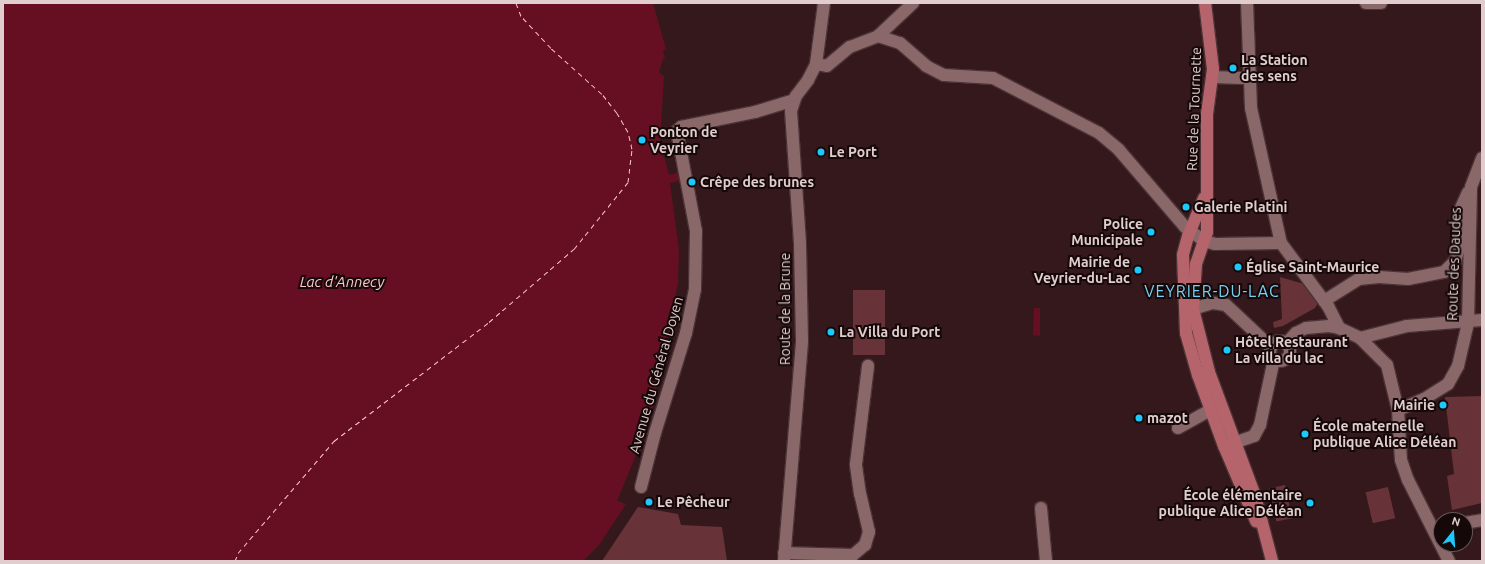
<!DOCTYPE html>
<meta charset="utf-8">
<style>
body{margin:0}
#map{position:relative;width:1485px;height:564px;overflow:hidden;background:#35181b;font-family:Ubuntu,sans-serif}
div>[style]{position:absolute}
.green>*{inset:0;background:#673338;transform-origin:0 0}
.water>*{inset:0;background:#670f22}
.ferry>*{height:1px;margin-top:-0.5px;transform-origin:0;background:repeating-linear-gradient(90deg,#fdc8cb 0 5px,transparent 0 9px)}
.roads{filter:drop-shadow(1px 0 #4b3336) drop-shadow(-1px 0 #4b3336) drop-shadow(0 1px #4b3336) drop-shadow(0 -1px #4b3336)}
.minor>*{height:12px;margin:-6px;padding:0 6px;transform-origin:6px;border-radius:6px;background:#8a6769}
.minor>.ring{margin:-6px;padding:0;box-sizing:content-box;background:none;border:12px solid #8a6769;border-radius:50%}
.major>*{height:12px;margin:-6px;padding:0 6px;transform-origin:6px;border-radius:6px;background:#b5646c}
.dots>*{width:11px;height:11px;translate:-50% -50%;box-sizing:border-box;border:2px solid #140808;border-radius:50%}
span{translate:-50% -50%;white-space:nowrap;text-align:center;line-height:1.15;-webkit-text-stroke:4px #140808;paint-order:stroke}
.poi-label{font-size:14px;color:#e1cdce;font-weight:700}
.left{translate:0 -50%;text-align:left}
.right{translate:-100% -50%;text-align:right}
.street-label{font-size:14px;color:#e1cdce}
.water-label{font-size:15px;color:#fdc8cb;font-style:italic}
.quarter-label{font-size:16px;color:#77d2f5;letter-spacing:1px}
.frame{position:absolute;inset:0;border:4px solid #e1cdce;pointer-events:none}
.north{position:absolute;left:1433px;top:512px;width:40px;height:40px;box-sizing:border-box;background:#140808;border:1px solid #665757;border-radius:50%;rotate:17deg;font-size:11px;font-weight:700;line-height:16px;text-align:center;color:#e1cdce}
.north::after{content:'';display:block;margin:auto;width:14px;height:18px;background:#1cc9fc;clip-path:polygon(50% 0,100% 100%,50% 72%,0 100%)}
</style>
<div id="map">
<div class="green">
<div style="clip-path:polygon(1280px 277px,1304px 284px,1318px 303px,1315px 308px,1283px 326px,1274px 328px,1273px 322px,1282px 319px)"></div>
<div style="left:853px;top:290px;width:32px;height:65px"></div>
<div style="clip-path:polygon(1482px 396px,1482px 503px,1452px 510px,1447px 476px,1454px 474px,1445px 397px)"></div>
<div style="left:1285px;top:485px;width:34px;height:16px;rotate:78deg"></div>
<div style="left:1388px;top:487px;width:32px;height:23px;rotate:77deg"></div>
<div style="clip-path:polygon(638px 507px,678px 514px,681px 525px,722px 527px,727px 561px,602px 561px)"></div>
</div>
<div class="water">
<div style="clip-path:polygon(3px 3px,653px 3px,666px 49px,663px 51px,665px 58px,663px 59px,659px 72px,664px 76px,660px 141px,669px 175px,680px 172px,682px 180px,670px 183px,679px 250px,678px 283px,649px 423px,617px 501px,626px 504px,599px 545px,583px 561px,3px 561px)"></div>
<div style="clip-path:polygon(1034px 308px,1040px 308px,1040px 336px,1033px 335px)"></div>
</div>
<div class="ferry">
<div style="left:235px;top:561px;width:9px;rotate:-69deg"></div>
<div style="left:238px;top:553px;width:148px;rotate:-49.4deg"></div>
<div style="left:334px;top:441px;width:195px;rotate:-37.5deg"></div>
<div style="left:489px;top:322px;width:112px;rotate:-40.7deg"></div>
<div style="left:574px;top:249px;width:86px;rotate:-51.1deg"></div>
<div style="left:628px;top:182px;width:33px;rotate:-83deg"></div>
<div style="left:632px;top:149px;width:17px;rotate:-103deg"></div>
<div style="left:628px;top:132px;width:22px;rotate:-120deg"></div>
<div style="left:617px;top:113px;width:24px;rotate:-128deg"></div>
<div style="left:602px;top:94px;width:69px;rotate:-138deg"></div>
<div style="left:551px;top:48px;width:44px;rotate:-133.2deg"></div>
<div style="left:521px;top:16px;width:14px;rotate:-111deg"></div>
</div>
<div class="roads">
<div class="minor">
<div style="left:1247px;top:3px;width:105px;rotate:87.8deg"></div>
<div style="left:1251px;top:108px;width:138px;rotate:77.5deg"></div>
<div style="left:1366px;top:3px;width:15px"></div>
<div style="left:878px;top:36px;width:23px;rotate:18deg"></div>
<div style="left:900px;top:43px;width:35px;rotate:41deg"></div>
<div style="left:926px;top:66px;width:20px;rotate:27deg"></div>
<div style="left:944px;top:75px;width:49px;rotate:3.5deg"></div>
<div style="left:993px;top:78px;width:119px;rotate:27.4deg"></div>
<div style="left:1099px;top:133px;width:26px;rotate:40deg"></div>
<div style="left:1119px;top:150px;width:101px;rotate:49.4deg"></div>
<div style="left:1185px;top:227px;width:24px;rotate:36deg"></div>
<div style="left:1204px;top:241px;width:11px;rotate:15deg"></div>
<div style="left:1215px;top:244px;width:66px;rotate:-0.9deg"></div>
<div style="left:816px;top:64px;width:11px;rotate:10deg"></div>
<div style="left:827px;top:66px;width:30px;rotate:-40deg"></div>
<div style="left:850px;top:47px;width:30px;rotate:-21deg"></div>
<div style="left:878px;top:36px;width:48px;rotate:-43.3deg"></div>
<div style="left:1212px;top:77px;width:37px;rotate:2deg"></div>
<div style="left:1281px;top:243px;width:79px;rotate:53.3deg"></div>
<div style="left:1328px;top:306px;width:25px;rotate:63deg"></div>
<div style="left:1324px;top:301px;width:41px;rotate:-32.2deg"></div>
<div style="left:1359px;top:279px;width:20px;rotate:-6deg"></div>
<div style="left:1379px;top:277px;width:29px;rotate:4deg"></div>
<div style="left:1408px;top:279px;width:37px;rotate:-11deg"></div>
<div style="left:1444px;top:272px;width:16px;rotate:-45deg"></div>
<div style="left:1455px;top:261px;width:17px;rotate:-73deg"></div>
<div style="left:1460px;top:245px;width:37px;rotate:-88deg"></div>
<div style="left:1461px;top:208px;width:17px;rotate:-66deg"></div>
<div style="left:1193px;top:309px;width:21px;rotate:-17deg"></div>
<div style="left:1213px;top:303px;width:13px;rotate:9deg"></div>
<div style="left:1226px;top:305px;width:62px;rotate:43deg"></div>
<div style="left:1360px;top:338px;width:49px;rotate:-14.3deg"></div>
<div style="left:1407px;top:326px;width:75px;rotate:-4.6deg"></div>
<div class="ring" style="left:1270px;top:341px;width:8px;height:8px"></div>
<div style="left:1286px;top:344px;width:15px;rotate:-48deg"></div>
<div style="left:1296px;top:333px;width:11px;rotate:-27deg"></div>
<div style="left:1306px;top:328px;width:23px;rotate:-5deg"></div>
<div style="left:1329px;top:326px;width:10px;rotate:11deg"></div>
<div style="left:1339px;top:328px;width:23px;rotate:25deg"></div>
<div style="left:1360px;top:338px;width:38px;rotate:45deg"></div>
<div style="left:1387px;top:365px;width:46px;rotate:76.3deg"></div>
<div style="left:1398px;top:410px;width:50px;rotate:86.6deg"></div>
<div style="left:1401px;top:460px;width:21px;rotate:71deg"></div>
<div style="left:1408px;top:480px;width:91px;rotate:63.2deg"></div>
<div style="left:1398px;top:410px;width:28px;rotate:-23deg"></div>
<div style="left:1424px;top:399px;width:28px;rotate:-32deg"></div>
<div style="left:1448px;top:384px;width:21px;rotate:-61deg"></div>
<div style="left:1458px;top:366px;width:44px;rotate:-76.9deg"></div>
<div style="left:1468px;top:323px;width:136px;rotate:-88.7deg"></div>
<div style="left:1471px;top:187px;width:31px;rotate:-69deg"></div>
<div style="left:1178px;top:428px;width:38px;rotate:-29deg"></div>
<div style="left:1225px;top:446px;width:31px;rotate:-19deg"></div>
<div style="left:1254px;top:436px;width:13px;rotate:-61deg"></div>
<div style="left:1260px;top:425px;width:67px;rotate:-78deg"></div>
<div style="left:641px;top:487px;width:56px;rotate:-75.5deg"></div>
<div style="left:655px;top:433px;width:105px;rotate:-72.8deg"></div>
<div style="left:686px;top:333px;width:45px;rotate:-78.4deg"></div>
<div style="left:695px;top:289px;width:58px;rotate:-89deg"></div>
<div style="left:696px;top:231px;width:102px;rotate:-100.8deg"></div>
<div style="left:677px;top:131px;width:6px;rotate:-45deg"></div>
<div style="left:681px;top:127px;width:76px;rotate:-11.5deg"></div>
<div style="left:755px;top:112px;width:41px;rotate:-17.1deg"></div>
<div style="left:1041px;top:508px;width:53px;rotate:84.6deg"></div>
<div style="left:1465px;top:523px;width:17px;rotate:-10deg"></div>
<div style="left:784px;top:553px;width:69px;rotate:1.7deg"></div>
<div style="left:853px;top:555px;width:16px;rotate:-40deg"></div>
<div style="left:865px;top:545px;width:14px;rotate:-73deg"></div>
<div style="left:869px;top:532px;width:39px;rotate:-103deg"></div>
<div style="left:860px;top:494px;width:30px;rotate:-98deg"></div>
<div style="left:856px;top:464px;width:99px;rotate:-83deg"></div>
<div style="left:784px;top:561px;width:221px;rotate:-85.3deg"></div>
<div style="left:802px;top:341px;width:98px;rotate:-91.2deg"></div>
<div style="left:800px;top:243px;width:132px;rotate:-93.9deg"></div>
<div style="left:791px;top:111px;width:16px;rotate:-72deg"></div>
<div style="left:796px;top:96px;width:20px;rotate:-53deg"></div>
<div style="left:808px;top:80px;width:18px;rotate:-63deg"></div>
<div style="left:816px;top:64px;width:62px;rotate:-82.5deg"></div>
</div>
<div class="major">
<div style="left:1205px;top:3px;width:66px;rotate:83.1deg"></div>
<div style="left:1213px;top:69px;width:45px;rotate:97.6deg"></div>
<div style="left:1207px;top:114px;width:118px;rotate:90deg"></div>
<div style="left:1207px;top:232px;width:34px;rotate:109deg"></div>
<div style="left:1196px;top:264px;width:45px;rotate:93.8deg"></div>
<div style="left:1193px;top:309px;width:65px;rotate:75.7deg"></div>
<div style="left:1209px;top:372px;width:132px;rotate:69.6deg"></div>
<div style="left:1255px;top:496px;width:67px;rotate:75.3deg"></div>
<div style="left:1204px;top:198px;width:41px;rotate:112.8deg"></div>
<div style="left:1188px;top:236px;width:20px;rotate:105deg"></div>
<div style="left:1183px;top:255px;width:78px;rotate:87.8deg"></div>
<div style="left:1186px;top:333px;width:44px;rotate:74.1deg"></div>
<div style="left:1198px;top:375px;width:76px;rotate:69.9deg"></div>
<div style="left:1224px;top:446px;width:82px;rotate:66.9deg"></div>
</div>
</div>
<div class="dots">
<div style="left:1233px;top:68px;background:#1cc9fc"></div>
<div style="left:642px;top:140px;background:#1cc9fc"></div>
<div style="left:821px;top:152px;background:#1cc9fc"></div>
<div style="left:692px;top:182px;background:#1cc9fc"></div>
<div style="left:1186px;top:207px;background:#1cc9fc"></div>
<div style="left:1151px;top:232px;background:#1cc9fc"></div>
<div style="left:1238px;top:267px;background:#1cc9fc"></div>
<div style="left:1138px;top:270px;background:#1cc9fc"></div>
<div style="left:831px;top:332px;background:#1cc9fc"></div>
<div style="left:1227px;top:350px;background:#1cc9fc"></div>
<div style="left:1443px;top:405px;background:#1cc9fc"></div>
<div style="left:1139px;top:418px;background:#1cc9fc"></div>
<div style="left:1305px;top:434px;background:#1cc9fc"></div>
<div style="left:649px;top:502px;background:#1cc9fc"></div>
<div style="left:1310px;top:503px;background:#1cc9fc"></div>
</div>
<div class="poi-label">
<span class="left" style="left:1241px;top:68px">La Station<br>des sens</span>
<span class="left" style="left:650px;top:140px">Ponton de<br>Veyrier</span>
<span class="left" style="left:829px;top:152px">Le Port</span>
<span class="left" style="left:700px;top:182px">Crêpe des brunes</span>
<span class="left" style="left:1194px;top:207px">Galerie Platini</span>
<span class="right" style="left:1143px;top:232px">Police<br>Municipale</span>
<span class="right" style="left:1130px;top:270px">Mairie de<br>Veyrier-du-Lac</span>
<span class="left" style="left:1246px;top:267px">Église Saint-Maurice</span>
<span class="left" style="left:839px;top:332px">La Villa du Port</span>
<span class="left" style="left:1235px;top:350px">Hôtel Restaurant<br>La villa du lac</span>
<span class="right" style="left:1435px;top:405px">Mairie</span>
<span class="left" style="left:1147px;top:418px">mazot</span>
<span class="left" style="left:1313px;top:434px">École maternelle<br>publique Alice Déléan</span>
<span class="right" style="left:1302px;top:503px">École élémentaire<br>publique Alice Déléan</span>
<span class="left" style="left:657px;top:502px">Le Pêcheur</span>
</div>
<div class="street-label">
<span style="left:1194px;top:109px;rotate:-88deg">Rue de la Tournette</span>
<span style="left:1454px;top:264px;rotate:-88deg">Route des Daudes</span>
<span style="left:785px;top:309px;rotate:-90deg">Route de la Brune</span>
<span style="left:656px;top:375px;rotate:-74deg">Avenue du Général Doyen</span>
</div>
<div class="water-label">
<span style="left:342px;top:282px">Lac d'Annecy</span>
</div>
<div class="quarter-label">
<span style="left:1212px;top:291px">VEYRIER-DU-LAC</span>
</div>
<div class="frame"></div>
<div class="north">N</div>
</div>
